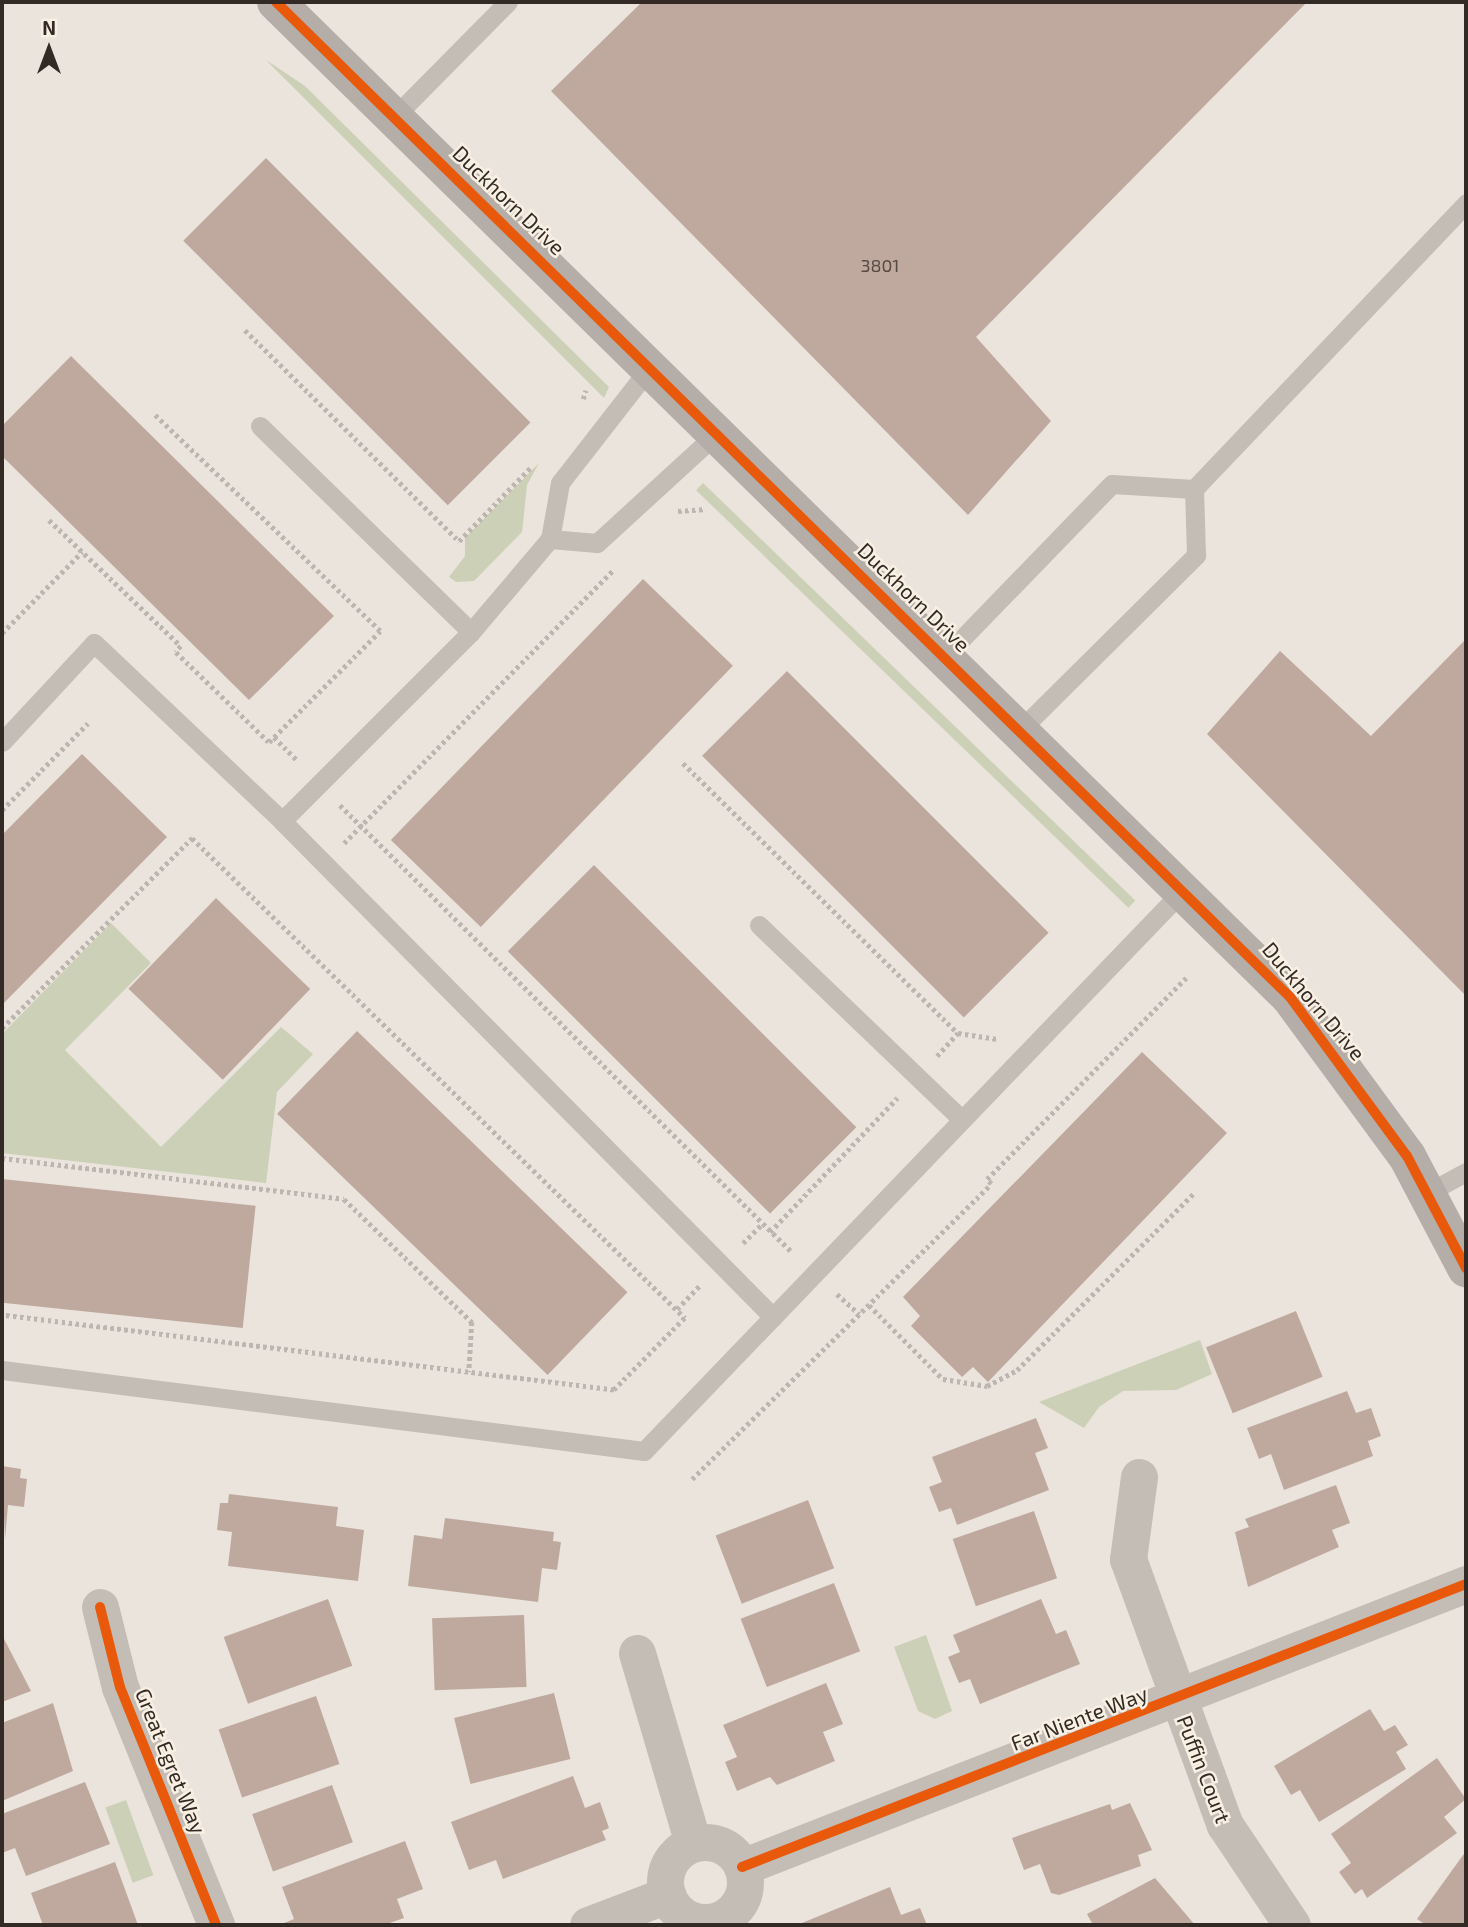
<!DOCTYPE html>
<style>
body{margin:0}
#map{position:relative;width:1468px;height:1927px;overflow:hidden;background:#ebe4dd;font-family:"Exo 2",sans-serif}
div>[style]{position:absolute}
.green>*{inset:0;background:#ccd0b6;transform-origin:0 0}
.building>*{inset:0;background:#bfa99e;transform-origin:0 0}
.path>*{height:4.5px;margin-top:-2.25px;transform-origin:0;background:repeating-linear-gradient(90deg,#bdb5af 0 3.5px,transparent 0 7px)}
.lane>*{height:19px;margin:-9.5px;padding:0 9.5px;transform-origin:9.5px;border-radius:9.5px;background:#c4bdb6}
.street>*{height:37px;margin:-18.5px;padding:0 18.5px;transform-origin:18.5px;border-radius:18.5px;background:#c4bdb6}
.street>.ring{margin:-18.5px;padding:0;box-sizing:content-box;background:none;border:37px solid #c4bdb6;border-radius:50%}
.secondary>*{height:38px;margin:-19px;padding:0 19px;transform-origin:19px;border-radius:19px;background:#b5ada7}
.cycleway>*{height:10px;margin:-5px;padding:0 5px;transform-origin:5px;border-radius:5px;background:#e8590c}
span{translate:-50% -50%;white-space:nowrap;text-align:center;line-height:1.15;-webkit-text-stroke:5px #f9f0e3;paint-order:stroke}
.number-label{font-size:18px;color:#574a43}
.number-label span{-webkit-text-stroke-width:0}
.street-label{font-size:21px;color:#342a25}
.frame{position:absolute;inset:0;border:4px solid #342a25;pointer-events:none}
.north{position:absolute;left:14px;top:14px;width:70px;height:70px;-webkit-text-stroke:5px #f9f0e3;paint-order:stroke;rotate:0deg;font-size:19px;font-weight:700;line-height:28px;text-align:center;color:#342a25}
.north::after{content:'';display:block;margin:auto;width:24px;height:32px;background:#342a25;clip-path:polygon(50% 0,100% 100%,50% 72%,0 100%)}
</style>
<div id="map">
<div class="green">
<div style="clip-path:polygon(266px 60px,305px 86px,609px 387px,604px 398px)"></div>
<div style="clip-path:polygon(539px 463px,527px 485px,522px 532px,474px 581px,456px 582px,449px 577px,465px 556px,465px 538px)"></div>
<div style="left:703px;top:483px;width:601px;height:10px;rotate:44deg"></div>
<div style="clip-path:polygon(111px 923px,151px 963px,65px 1050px,161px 1147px,281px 1027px,313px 1054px,277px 1092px,266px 1183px,2px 1153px,2px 1034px)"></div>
<div style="clip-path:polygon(1200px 1340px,1212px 1374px,1176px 1390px,1123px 1391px,1099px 1407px,1084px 1428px,1039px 1402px)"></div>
<div style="clip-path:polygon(926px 1635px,952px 1711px,935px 1719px,918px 1711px,894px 1647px)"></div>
<div style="left:126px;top:1800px;width:80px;height:22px;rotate:70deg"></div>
</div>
<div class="building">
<div style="clip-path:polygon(642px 2px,1307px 2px,976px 337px,1051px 421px,968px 515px,551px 91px)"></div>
<div style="left:266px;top:158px;width:374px;height:117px;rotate:45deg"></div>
<div style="clip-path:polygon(71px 356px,334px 616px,249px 700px,2px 456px,2px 426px)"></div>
<div style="left:643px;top:579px;width:125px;height:363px;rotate:44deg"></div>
<div style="clip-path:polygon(1466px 639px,1466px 996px,1207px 734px,1280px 651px,1371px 736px)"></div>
<div style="left:787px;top:671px;width:370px;height:120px;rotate:45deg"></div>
<div style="clip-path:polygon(82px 754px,167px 837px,2px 1005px,2px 835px)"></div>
<div style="left:594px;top:865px;width:371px;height:122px;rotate:45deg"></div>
<div style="left:216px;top:898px;width:131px;height:126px;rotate:44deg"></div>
<div style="left:357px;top:1031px;width:376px;height:115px;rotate:44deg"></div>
<div style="clip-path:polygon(1142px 1052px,1227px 1133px,988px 1382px,973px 1367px,962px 1377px,911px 1326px,920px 1316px,903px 1297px)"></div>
<div style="left:2px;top:1179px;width:255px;height:123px;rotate:6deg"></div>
<div style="left:1296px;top:1311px;width:71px;height:97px;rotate:68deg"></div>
<div style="clip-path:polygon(1347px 1391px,1356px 1413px,1371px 1408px,1381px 1436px,1368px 1441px,1373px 1456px,1284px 1490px,1271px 1454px,1259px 1459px,1247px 1428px)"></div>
<div style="clip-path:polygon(1036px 1418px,1048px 1448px,1035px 1453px,1049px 1490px,957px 1525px,951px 1508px,939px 1512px,929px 1487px,942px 1482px,932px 1457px)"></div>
<div style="clip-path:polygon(2px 1466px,21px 1469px,20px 1478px,27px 1479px,24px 1507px,8px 1505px,5px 1539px)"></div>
<div style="clip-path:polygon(1336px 1485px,1350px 1523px,1332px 1530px,1339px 1547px,1248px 1587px,1235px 1532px,1249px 1527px,1245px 1519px)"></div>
<div style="clip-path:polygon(229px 1494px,338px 1507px,336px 1526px,364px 1530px,358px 1581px,228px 1566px,232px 1532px,217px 1530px,220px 1503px,228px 1503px)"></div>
<div style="left:808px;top:1500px;width:73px;height:99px;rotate:69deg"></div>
<div style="left:1034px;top:1511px;width:71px;height:86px;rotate:71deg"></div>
<div style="clip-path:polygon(445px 1518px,554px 1532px,553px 1541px,561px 1542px,557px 1570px,542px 1568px,538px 1602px,408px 1586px,414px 1535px,442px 1539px)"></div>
<div style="left:834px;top:1583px;width:73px;height:100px;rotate:69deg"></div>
<div style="left:328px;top:1599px;width:71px;height:111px;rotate:70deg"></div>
<div style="clip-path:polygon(1041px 1599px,1056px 1634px,1066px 1630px,1080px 1664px,980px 1704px,970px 1679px,959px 1683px,948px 1657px,960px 1652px,953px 1635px)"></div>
<div style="left:524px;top:1615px;width:72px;height:92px;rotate:88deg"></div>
<div style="clip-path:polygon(2px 1635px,31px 1691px,2px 1702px)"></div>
<div style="clip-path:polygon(826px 1683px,843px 1724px,823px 1732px,835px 1761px,777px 1785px,770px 1777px,737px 1791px,725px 1762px,737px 1757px,723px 1725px)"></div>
<div style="left:554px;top:1693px;width:68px;height:103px;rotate:76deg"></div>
<div style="left:316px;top:1696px;width:72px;height:103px;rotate:71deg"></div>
<div style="clip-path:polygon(53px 1703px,73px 1771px,2px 1801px,2px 1723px)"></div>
<div style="clip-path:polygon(1370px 1709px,1384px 1731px,1395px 1725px,1408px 1745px,1396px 1752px,1406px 1769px,1319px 1822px,1300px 1790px,1291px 1795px,1274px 1766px)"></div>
<div style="clip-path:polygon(1437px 1758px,1466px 1799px,1444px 1817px,1457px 1833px,1367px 1898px,1362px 1889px,1355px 1894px,1339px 1872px,1351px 1863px,1331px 1834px)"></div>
<div style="clip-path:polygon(573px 1776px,585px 1808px,600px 1802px,609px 1828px,602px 1831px,606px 1840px,503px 1879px,496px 1860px,469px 1870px,451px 1822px)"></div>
<div style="clip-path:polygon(85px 1782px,110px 1844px,26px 1876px,15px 1848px,2px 1853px,2px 1814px)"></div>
<div style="left:332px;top:1785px;width:61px;height:85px;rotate:70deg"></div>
<div style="clip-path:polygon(1130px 1803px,1152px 1850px,1138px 1855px,1141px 1866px,1059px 1895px,1051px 1893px,1040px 1864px,1024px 1870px,1012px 1838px,1110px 1804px,1112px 1810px)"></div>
<div style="clip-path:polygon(405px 1841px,423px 1889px,397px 1899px,404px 1918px,384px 1925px,279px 1925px,294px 1919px,282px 1887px)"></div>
<div style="clip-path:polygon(1466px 1851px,1466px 1925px,1426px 1925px,1417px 1919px)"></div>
<div style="clip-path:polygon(115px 1862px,138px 1925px,43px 1925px,31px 1893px)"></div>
<div style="clip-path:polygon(1155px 1878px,1195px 1925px,1093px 1925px,1087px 1914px)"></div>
<div style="clip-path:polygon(890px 1887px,901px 1915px,920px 1908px,927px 1925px,797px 1925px)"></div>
</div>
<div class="path">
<div style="left:245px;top:330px;width:301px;rotate:44.6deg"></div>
<div style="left:459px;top:541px;width:105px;rotate:-45.8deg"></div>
<div style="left:583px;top:399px;width:9px;rotate:-72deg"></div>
<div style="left:678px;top:511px;width:28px;rotate:-4deg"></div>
<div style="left:49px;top:520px;width:182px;rotate:43.7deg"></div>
<div style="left:181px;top:646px;width:8px;rotate:130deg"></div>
<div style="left:176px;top:652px;width:129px;rotate:44.1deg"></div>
<div style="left:269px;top:742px;width:157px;rotate:-45deg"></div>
<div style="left:380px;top:631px;width:315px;rotate:-136.2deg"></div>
<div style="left:2px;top:633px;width:114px;rotate:-45.4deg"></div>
<div style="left:274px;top:737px;width:34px;rotate:45deg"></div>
<div style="left:683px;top:763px;width:385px;rotate:44.5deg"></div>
<div style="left:958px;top:1033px;width:40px;rotate:8.5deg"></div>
<div style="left:340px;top:805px;width:636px;rotate:44.68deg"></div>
<div style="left:2px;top:810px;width:122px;rotate:-45.3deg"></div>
<div style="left:344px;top:843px;width:383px;rotate:-45.4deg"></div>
<div style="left:2px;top:1028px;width:269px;rotate:-45deg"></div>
<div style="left:192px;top:838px;width:688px;rotate:44.23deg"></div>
<div style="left:685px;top:1318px;width:101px;rotate:134.6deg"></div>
<div style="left:614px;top:1390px;width:617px;rotate:-173.01deg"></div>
<div style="left:937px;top:1056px;width:31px;rotate:-48deg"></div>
<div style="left:2px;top:1158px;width:344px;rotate:6.8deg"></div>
<div style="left:344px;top:1199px;width:178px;rotate:43.9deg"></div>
<div style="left:472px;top:1322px;width:50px;rotate:93.4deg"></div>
<div style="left:770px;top:1232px;width:185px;rotate:-46.5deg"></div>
<div style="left:743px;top:1243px;width:27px;rotate:-45deg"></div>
<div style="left:837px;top:1294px;width:30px;rotate:42deg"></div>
<div style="left:869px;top:1305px;width:105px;rotate:45deg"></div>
<div style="left:943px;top:1379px;width:45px;rotate:9deg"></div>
<div style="left:987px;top:1386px;width:34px;rotate:-28deg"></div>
<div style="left:1017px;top:1370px;width:252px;rotate:-45deg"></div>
<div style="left:677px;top:1309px;width:32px;rotate:-46deg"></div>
<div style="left:692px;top:1479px;width:420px;rotate:-44.6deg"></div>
<div style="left:991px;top:1184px;width:6px;rotate:-129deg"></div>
<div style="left:987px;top:1179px;width:283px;rotate:-45.3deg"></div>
</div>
<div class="lane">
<div style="left:396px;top:115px;width:159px;rotate:-45.3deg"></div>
<div style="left:651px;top:366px;width:148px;rotate:127.9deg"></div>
<div style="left:560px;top:483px;width:57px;rotate:100.1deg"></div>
<div style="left:550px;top:539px;width:47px;rotate:4.9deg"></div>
<div style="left:597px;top:543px;width:164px;rotate:-42.5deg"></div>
<div style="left:260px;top:426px;width:295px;rotate:44.3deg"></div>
<div style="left:946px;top:655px;width:238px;rotate:-45.9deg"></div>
<div style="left:1112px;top:484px;width:82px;rotate:3.5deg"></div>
<div style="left:1021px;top:729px;width:247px;rotate:-44.8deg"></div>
<div style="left:1196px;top:555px;width:66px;rotate:-91.7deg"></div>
<div style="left:1194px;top:489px;width:395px;rotate:-46.4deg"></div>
<div style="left:2px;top:742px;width:135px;rotate:-47.1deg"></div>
<div style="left:94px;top:643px;width:259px;rotate:43.4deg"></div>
<div style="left:282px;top:821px;width:267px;rotate:-45deg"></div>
<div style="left:471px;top:632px;width:122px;rotate:-49.7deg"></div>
<div style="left:282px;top:821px;width:698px;rotate:45.29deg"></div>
<div style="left:759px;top:925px;width:281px;rotate:43.8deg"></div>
<div style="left:1427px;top:1193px;width:44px;rotate:-28.3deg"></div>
<div style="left:2px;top:1370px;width:647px;rotate:7.19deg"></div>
<div style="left:644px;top:1451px;width:779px;rotate:-46.14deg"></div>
</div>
<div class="street">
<div style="left:1139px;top:1477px;width:83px;rotate:97.6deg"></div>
<div style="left:1128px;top:1559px;width:283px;rotate:70deg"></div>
<div style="left:1225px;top:1825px;width:120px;rotate:56.2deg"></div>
<div style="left:100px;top:1607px;width:82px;rotate:76deg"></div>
<div style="left:120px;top:1687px;width:257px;rotate:68deg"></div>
<div style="left:637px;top:1653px;width:198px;rotate:73.6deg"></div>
<div class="ring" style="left:665px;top:1842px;width:43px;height:43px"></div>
<div style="left:742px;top:1867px;width:777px;rotate:-21.35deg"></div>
<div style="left:588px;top:1925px;width:85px;rotate:-20.8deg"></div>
</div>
<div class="secondary">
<div style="left:276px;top:2px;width:1421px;rotate:44.46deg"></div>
<div style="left:1290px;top:997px;width:197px;rotate:53.7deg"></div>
<div style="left:1407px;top:1156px;width:127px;rotate:62.2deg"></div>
</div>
<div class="cycleway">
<div style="left:276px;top:2px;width:1421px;rotate:44.46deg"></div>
<div style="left:1290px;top:997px;width:197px;rotate:53.7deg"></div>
<div style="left:1407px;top:1156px;width:127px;rotate:62.2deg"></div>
<div style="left:100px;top:1607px;width:82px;rotate:76deg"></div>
<div style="left:120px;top:1687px;width:257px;rotate:68deg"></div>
<div style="left:742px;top:1867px;width:777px;rotate:-21.35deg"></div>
</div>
<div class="number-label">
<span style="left:880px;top:265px">3801</span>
</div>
<div class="street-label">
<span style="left:509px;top:200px;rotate:44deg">Duckhorn Drive</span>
<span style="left:914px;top:597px;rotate:44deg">Duckhorn Drive</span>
<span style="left:1314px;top:1001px;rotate:50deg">Duckhorn Drive</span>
<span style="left:1079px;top:1718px;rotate:-21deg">Far Niente Way</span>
<span style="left:171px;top:1761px;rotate:68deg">Great Egret Way</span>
<span style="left:1204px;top:1769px;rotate:69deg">Puffin Court</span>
</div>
<div class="frame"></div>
<div class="north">N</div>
</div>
